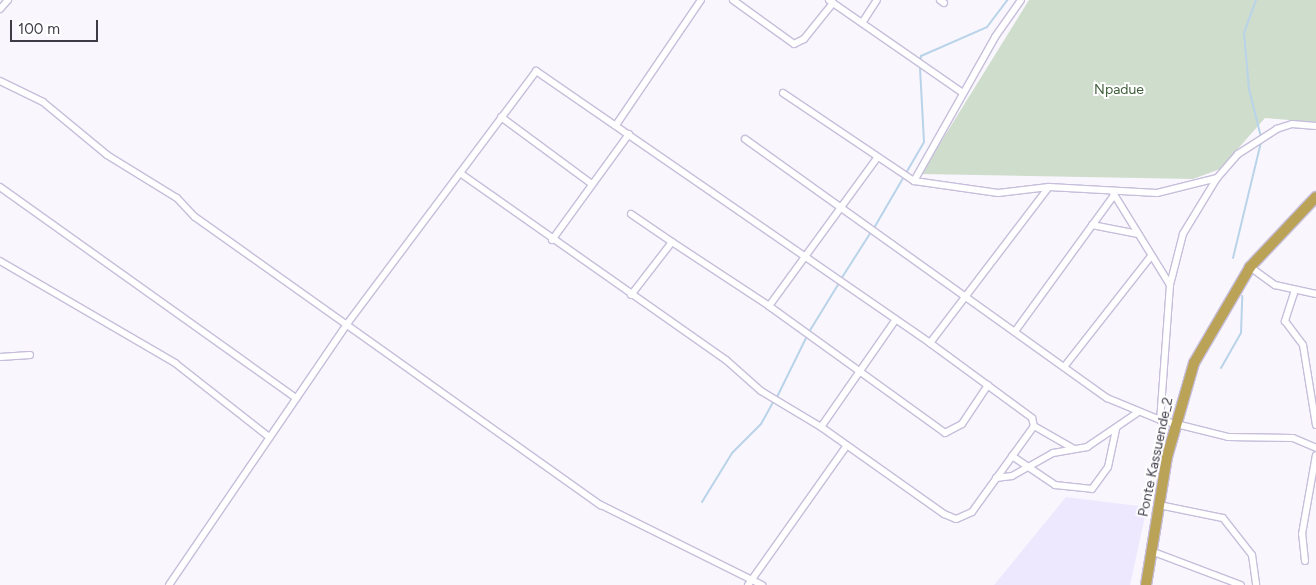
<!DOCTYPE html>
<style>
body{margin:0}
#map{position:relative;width:1316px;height:585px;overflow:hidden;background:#f9f7fd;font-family:Figtree,sans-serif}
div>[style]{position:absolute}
.built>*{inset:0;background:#eee8ff}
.green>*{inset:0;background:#cfddcd}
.stream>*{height:2px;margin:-1px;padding:0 1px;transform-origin:1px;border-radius:1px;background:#b9d3e9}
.roads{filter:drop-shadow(1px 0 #c6bedb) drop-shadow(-1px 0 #c6bedb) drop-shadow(0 1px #c6bedb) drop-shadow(0 -1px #c6bedb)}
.minor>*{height:6px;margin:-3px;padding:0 3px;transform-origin:3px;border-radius:3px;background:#fff}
.trunk>*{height:10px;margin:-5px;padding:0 5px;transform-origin:5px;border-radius:5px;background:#baa256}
span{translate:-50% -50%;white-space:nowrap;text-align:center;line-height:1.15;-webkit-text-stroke:4px #fff;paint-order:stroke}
.park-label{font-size:14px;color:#3d5e38}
.street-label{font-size:14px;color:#3e3b47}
.scale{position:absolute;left:10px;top:20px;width:88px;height:22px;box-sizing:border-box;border:2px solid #3e3b47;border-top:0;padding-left:6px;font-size:15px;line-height:18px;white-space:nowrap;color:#3e3b47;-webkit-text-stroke:4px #fff;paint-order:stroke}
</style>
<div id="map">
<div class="built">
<div style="clip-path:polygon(1066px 497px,1147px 507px,1130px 585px,994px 585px)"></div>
</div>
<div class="green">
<div style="clip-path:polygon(1029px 0,1316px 0,1316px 122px,1265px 118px,1220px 169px,1193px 179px,921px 174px)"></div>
</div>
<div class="stream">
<div style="left:1256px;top:0;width:35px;rotate:110deg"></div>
<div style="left:1244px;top:33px;width:56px;rotate:84.9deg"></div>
<div style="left:1249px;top:89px;width:49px;rotate:76deg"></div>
<div style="left:920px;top:62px;width:6px;rotate:-81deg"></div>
<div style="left:921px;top:56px;width:72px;rotate:-23.7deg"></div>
<div style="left:987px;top:27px;width:34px;rotate:-53deg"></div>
<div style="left:874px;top:228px;width:99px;rotate:-59.8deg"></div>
<div style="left:924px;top:142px;width:75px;rotate:-93.1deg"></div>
<div style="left:1233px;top:258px;width:119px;rotate:-76.4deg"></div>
<div style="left:841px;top:279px;width:56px;rotate:-57.4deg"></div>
<div style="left:809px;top:332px;width:57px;rotate:-58.5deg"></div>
<div style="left:1221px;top:368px;width:40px;rotate:-60.3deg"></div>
<div style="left:1241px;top:333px;width:37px;rotate:-88deg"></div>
<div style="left:777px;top:397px;width:68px;rotate:-63.8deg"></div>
<div style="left:702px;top:502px;width:57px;rotate:-58.5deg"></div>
<div style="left:732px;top:453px;width:41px;rotate:-45deg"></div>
<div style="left:761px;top:424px;width:26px;rotate:-61deg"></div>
</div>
<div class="roads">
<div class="minor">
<div style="left:733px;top:0;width:75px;rotate:35.8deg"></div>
<div style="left:794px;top:44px;width:11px;rotate:-27deg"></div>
<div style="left:804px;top:39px;width:46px;rotate:-51.1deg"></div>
<div style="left:833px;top:3px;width:5px;rotate:-143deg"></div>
<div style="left:940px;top:0;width:5px;rotate:37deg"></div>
<div style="left:833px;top:3px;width:158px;rotate:34.7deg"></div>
<div style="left:0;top:9px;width:12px;rotate:-48deg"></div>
<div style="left:862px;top:23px;width:27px;rotate:-57deg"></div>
<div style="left:0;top:81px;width:48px;rotate:26deg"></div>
<div style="left:43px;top:102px;width:83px;rotate:39.6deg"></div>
<div style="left:107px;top:155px;width:82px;rotate:31.6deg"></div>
<div style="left:177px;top:198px;width:26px;rotate:47deg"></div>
<div style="left:195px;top:217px;width:498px;rotate:35.4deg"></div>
<div style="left:601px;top:505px;width:180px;rotate:26.4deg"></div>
<div style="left:783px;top:93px;width:158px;rotate:33.9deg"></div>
<div style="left:914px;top:181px;width:85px;rotate:8.1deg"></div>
<div style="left:998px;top:193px;width:51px;rotate:-6.7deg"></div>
<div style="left:1049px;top:187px;width:108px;rotate:3.2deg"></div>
<div style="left:1157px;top:193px;width:62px;rotate:-14deg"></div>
<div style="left:501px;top:117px;width:113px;rotate:36.4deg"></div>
<div style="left:616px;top:125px;width:151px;rotate:-55.8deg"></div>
<div style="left:1316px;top:126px;width:24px;rotate:-175deg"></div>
<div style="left:1292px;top:124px;width:16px;rotate:162deg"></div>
<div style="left:1277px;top:129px;width:46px;rotate:147.3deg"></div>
<div style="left:1238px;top:154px;width:32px;rotate:131deg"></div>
<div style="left:1217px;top:178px;width:66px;rotate:121.3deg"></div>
<div style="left:1183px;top:234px;width:53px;rotate:104.3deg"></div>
<div style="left:1170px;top:285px;width:135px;rotate:94.2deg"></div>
<div style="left:1160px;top:420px;width:70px;rotate:14deg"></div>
<div style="left:1228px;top:437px;width:65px;rotate:0.9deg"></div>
<div style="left:1293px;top:438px;width:25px;rotate:23deg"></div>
<div style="left:745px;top:139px;width:445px;rotate:35.6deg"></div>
<div style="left:1107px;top:398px;width:57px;rotate:22.5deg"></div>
<div style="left:914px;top:181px;width:165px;rotate:-60.6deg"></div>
<div style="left:995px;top:37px;width:45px;rotate:-54.9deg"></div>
<div style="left:0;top:187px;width:364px;rotate:35.5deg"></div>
<div style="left:1112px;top:191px;width:110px;rotate:58.3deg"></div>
<div style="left:631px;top:214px;width:50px;rotate:34.3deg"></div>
<div style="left:1092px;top:225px;width:47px;rotate:11.1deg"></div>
<div style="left:552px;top:240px;width:131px;rotate:-54deg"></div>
<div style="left:0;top:261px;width:203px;rotate:30.2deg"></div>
<div style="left:175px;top:363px;width:120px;rotate:38.2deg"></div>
<div style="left:1250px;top:267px;width:31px;rotate:36deg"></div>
<div style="left:1275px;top:285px;width:42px;rotate:12.4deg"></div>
<div style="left:1295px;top:290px;width:33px;rotate:108deg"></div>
<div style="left:1285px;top:321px;width:30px;rotate:53deg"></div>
<div style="left:1303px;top:345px;width:81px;rotate:80.8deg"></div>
<div style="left:631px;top:295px;width:67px;rotate:-52.3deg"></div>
<div style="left:672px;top:242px;width:116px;rotate:33.4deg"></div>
<div style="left:769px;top:306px;width:182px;rotate:-53.9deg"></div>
<div style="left:769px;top:306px;width:217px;rotate:35.8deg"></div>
<div style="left:945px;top:433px;width:19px;rotate:-28deg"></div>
<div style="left:962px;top:424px;width:47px;rotate:-56.3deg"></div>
<div style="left:1016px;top:330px;width:167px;rotate:-54deg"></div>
<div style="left:930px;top:343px;width:196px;rotate:-52.7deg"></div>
<div style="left:0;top:357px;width:30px;rotate:-4deg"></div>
<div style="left:1064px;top:367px;width:141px;rotate:-51.9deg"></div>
<div style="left:1034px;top:426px;width:46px;rotate:29.9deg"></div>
<div style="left:821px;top:427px;width:131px;rotate:-55.2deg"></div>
<div style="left:1012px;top:456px;width:52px;rotate:34deg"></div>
<div style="left:1055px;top:485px;width:37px;rotate:6deg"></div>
<div style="left:1092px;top:489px;width:27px;rotate:-54deg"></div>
<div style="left:1108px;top:467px;width:40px;rotate:-78deg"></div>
<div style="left:996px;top:478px;width:16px;rotate:-7deg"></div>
<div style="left:1012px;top:476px;width:47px;rotate:-29.3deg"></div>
<div style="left:1053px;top:453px;width:35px;rotate:-10deg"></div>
<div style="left:1087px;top:447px;width:60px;rotate:-34.2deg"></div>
<div style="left:1159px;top:505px;width:65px;rotate:11.5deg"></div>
<div style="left:1223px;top:518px;width:47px;rotate:51.9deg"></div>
<div style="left:1252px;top:555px;width:30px;rotate:82deg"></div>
<div style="left:1151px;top:551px;width:96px;rotate:20.7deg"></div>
<div style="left:1305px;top:561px;width:27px;rotate:-96deg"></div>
<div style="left:1302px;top:534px;width:80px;rotate:-80deg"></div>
<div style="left:169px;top:585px;width:316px;rotate:-55.7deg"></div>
<div style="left:347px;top:324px;width:316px;rotate:-53.2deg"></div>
<div style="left:536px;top:71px;width:479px;rotate:34.6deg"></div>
<div style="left:930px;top:343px;width:127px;rotate:36.3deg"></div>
<div style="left:1032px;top:418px;width:8px;rotate:76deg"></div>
<div style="left:1034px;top:426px;width:106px;rotate:125.8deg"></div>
<div style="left:972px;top:512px;width:17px;rotate:156deg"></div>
<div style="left:956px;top:519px;width:13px;rotate:-157deg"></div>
<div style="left:944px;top:514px;width:151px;rotate:-144.7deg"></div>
<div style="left:821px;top:427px;width:70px;rotate:-149deg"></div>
<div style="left:761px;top:391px;width:47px;rotate:-138.5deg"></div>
<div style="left:726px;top:360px;width:325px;rotate:-144.9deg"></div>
<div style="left:748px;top:585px;width:171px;rotate:-54.7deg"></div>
</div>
<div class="trunk">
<div style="left:1146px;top:585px;width:130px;rotate:-80.7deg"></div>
<div style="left:1167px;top:457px;width:98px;rotate:-74deg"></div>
<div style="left:1194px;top:363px;width:111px;rotate:-59.7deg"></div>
<div style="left:1250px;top:267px;width:96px;rotate:-46.7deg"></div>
</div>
</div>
<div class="park-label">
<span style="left:1119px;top:90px">Npadue</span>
</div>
<div class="street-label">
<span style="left:1156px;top:457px;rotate:-78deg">Ponte Kassuende_2</span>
</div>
<div class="scale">100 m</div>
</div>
